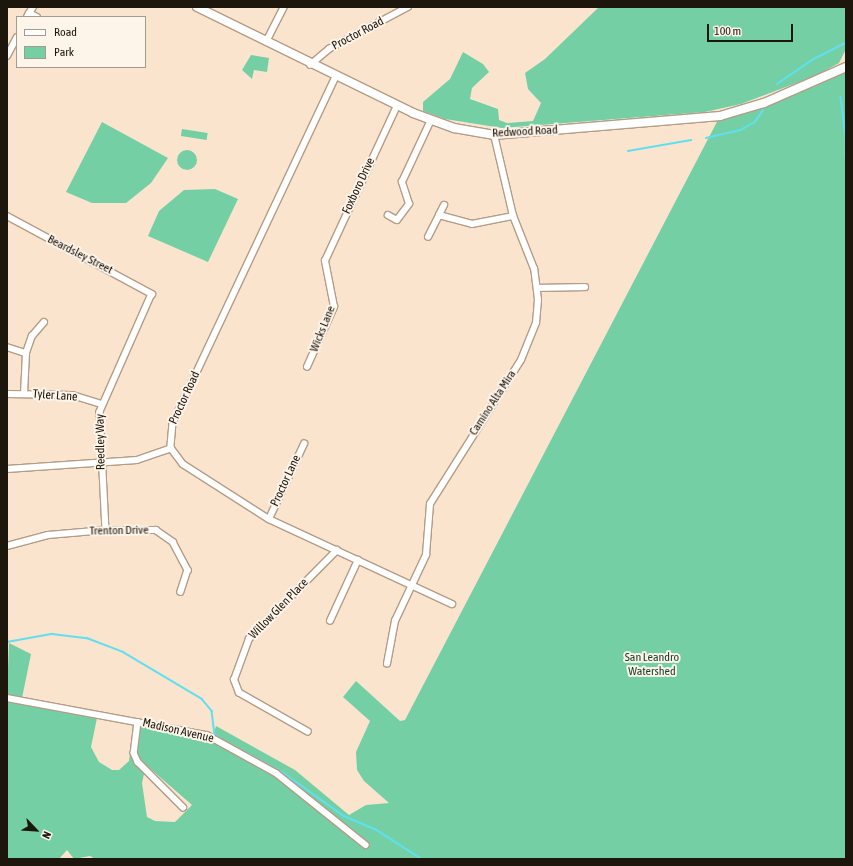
<!DOCTYPE html>
<style>
body{margin:0}
#map{position:relative;width:853px;height:866px;overflow:hidden;background:#fae4cd;font-family:"Asap Condensed",sans-serif}
div>[style]{position:absolute}
.green>*{inset:0;background:#74d0a4;transform-origin:0 0}
.round{border-radius:50%}
.stream>*{height:1.5px;margin:-0.75px;padding:0 0.75px;transform-origin:0.75px;border-radius:0.75px;background:#60dff0}
.roads{filter:drop-shadow(1px 0 #b29d87) drop-shadow(-1px 0 #b29d87) drop-shadow(0 1px #b29d87) drop-shadow(0 -1px #b29d87)}
.street>*{height:5.5px;margin:-2.75px;padding:0 2.75px;transform-origin:2.75px;border-radius:2.75px;background:#fff}
.secondary>*{height:8px;margin:-4px;padding:0 4px;transform-origin:4px;border-radius:4px;background:#fff}
span{translate:-50% -50%;white-space:nowrap;text-align:center;line-height:1.15;-webkit-text-stroke:4px #fdf4ea;paint-order:stroke}
.street-label{font-size:12px;color:#1d160d}
.park-label{font-size:12px;color:#113c29}
.frame{position:absolute;inset:0;border:8px solid #1d160d;pointer-events:none}
.legend{position:absolute;left:16px;top:16px;width:130px;height:52px;box-sizing:border-box;background:#fdf4ea;border:1px solid #a39b92;margin:0;padding:5px 7px;list-style:none;font-size:12px;color:#1d160d}
.legend li{display:flex;align-items:center;gap:8px;height:20px}
.legend b{width:20px;border:1px solid #a39b92}
.north{position:absolute;left:16px;top:810px;width:40px;height:40px;-webkit-text-stroke:3px #fdf4ea;paint-order:stroke;rotate:115deg;font-size:11px;font-weight:700;line-height:16px;text-align:center;color:#1d160d}
.north::after{content:'';display:block;margin:auto;width:14px;height:18px;background:#1d160d;clip-path:polygon(50% 0,100% 100%,50% 72%,0 100%)}
.scale{position:absolute;left:707px;top:24px;width:86px;height:18px;box-sizing:border-box;border:2px solid #1d160d;border-top:0;padding-left:5px;font-size:12px;line-height:14px;white-space:nowrap;color:#1d160d;-webkit-text-stroke:3px #fdf4ea;paint-order:stroke}
</style>
<div id="map">
<div class="green">
<div style="clip-path:polygon(599px 7px,846px 7px,846px 49px,839px 63px,815px 76px,741px 104px,705px 112px,502px 128px,445px 119px,423px 111px,423px 102px,450px 79px,463px 52px,483px 64px,489px 72px,472px 88px,470px 99px,498px 109px,499px 120px,507px 123px,533px 121px,541px 103px,528px 89px,525px 73px,545px 59px)"></div>
<div style="clip-path:polygon(251px 55px,269px 58px,267px 72px,254px 70px,252px 79px,242px 70px)"></div>
<div style="clip-path:polygon(evenodd,846px 67px,846px 859px,95px 859px,90px 856px,74px 859px,67px 850px,59px 859px,7px 859px,7px 700px,97px 718px,91px 747px,99px 762px,112px 770px,119px 770px,129px 761px,134px 724px,211px 741px,216px 726px,295px 770px,349px 815px,366px 805px,389px 803px,364px 781px,357px 770px,356px 752px,370px 721px,343px 697px,356px 681px,400px 721px,405px 720px,720px 116px,846px 67px,146px 765px,192px 805px,175px 822px,155px 821px,147px 817px,142px 783px,146px 765px)"></div>
<div style="clip-path:polygon(102px 122px,168px 158px,151px 183px,126px 203px,92px 203px,66px 192px)"></div>
<div style="left:182px;top:129px;width:26px;height:7px;rotate:9deg"></div>
<div class="round" style="left:177px;top:150px;width:20px;height:20px"></div>
<div style="clip-path:polygon(215px 189px,238px 199px,208px 262px,148px 236px,159px 211px,184px 190px)"></div>
<div style="clip-path:polygon(9px 643px,31px 654px,22px 698px,7px 695px)"></div>
</div>
<div class="stream">
<div style="left:777px;top:84px;width:42px;rotate:-34.4deg"></div>
<div style="left:812px;top:60px;width:38px;rotate:-27deg"></div>
<div style="left:841px;top:97px;width:38px;rotate:83deg"></div>
<div style="left:706px;top:138px;width:36px;rotate:-13deg"></div>
<div style="left:741px;top:130px;width:16px;rotate:-30deg"></div>
<div style="left:755px;top:122px;width:14px;rotate:-56deg"></div>
<div style="left:846px;top:138px;width:19px;rotate:90deg"></div>
<div style="left:628px;top:151px;width:64px;rotate:-9.9deg"></div>
<div style="left:7px;top:642px;width:46px;rotate:-10.1deg"></div>
<div style="left:52px;top:634px;width:35px;rotate:7deg"></div>
<div style="left:87px;top:638px;width:39px;rotate:21deg"></div>
<div style="left:123px;top:652px;width:92px;rotate:30.7deg"></div>
<div style="left:202px;top:699px;width:16px;rotate:50deg"></div>
<div style="left:212px;top:711px;width:23px;rotate:83deg"></div>
<div style="left:215px;top:734px;width:14px;rotate:36deg"></div>
<div style="left:226px;top:742px;width:66px;rotate:28.1deg"></div>
<div style="left:284px;top:773px;width:74px;rotate:35.6deg"></div>
<div style="left:344px;top:816px;width:34px;rotate:23deg"></div>
<div style="left:375px;top:829px;width:56px;rotate:32.6deg"></div>
</div>
<div class="roads">
<div class="street">
<div style="left:29px;top:13px;width:9px;rotate:27deg"></div>
<div style="left:27px;top:17px;width:12px;rotate:-59deg"></div>
<div style="left:266px;top:42px;width:39px;rotate:-63deg"></div>
<div style="left:7px;top:56px;width:21px;rotate:-62deg"></div>
<div style="left:310px;top:65px;width:25px;rotate:-40deg"></div>
<div style="left:329px;top:49px;width:89px;rotate:-28deg"></div>
<div style="left:336px;top:77px;width:382px;rotate:115.2deg"></div>
<div style="left:173px;top:423px;width:25px;rotate:95deg"></div>
<div style="left:171px;top:448px;width:20px;rotate:53deg"></div>
<div style="left:183px;top:464px;width:102px;rotate:32.6deg"></div>
<div style="left:269px;top:519px;width:202px;rotate:24.9deg"></div>
<div style="left:388px;top:215px;width:10px;rotate:29deg"></div>
<div style="left:397px;top:220px;width:20px;rotate:-53deg"></div>
<div style="left:409px;top:204px;width:23px;rotate:-108deg"></div>
<div style="left:402px;top:182px;width:68px;rotate:-64.9deg"></div>
<div style="left:439px;top:215px;width:11px;rotate:-63deg"></div>
<div style="left:7px;top:216px;width:165px;rotate:28.3deg"></div>
<div style="left:152px;top:294px;width:129px;rotate:113.8deg"></div>
<div style="left:100px;top:412px;width:118px;rotate:87.1deg"></div>
<div style="left:428px;top:237px;width:25px;rotate:-63deg"></div>
<div style="left:439px;top:215px;width:34px;rotate:15deg"></div>
<div style="left:472px;top:224px;width:42px;rotate:-11deg"></div>
<div style="left:537px;top:288px;width:48px;rotate:-1.2deg"></div>
<div style="left:7px;top:347px;width:20px;rotate:18deg"></div>
<div style="left:307px;top:367px;width:66px;rotate:-65.8deg"></div>
<div style="left:334px;top:307px;width:47px;rotate:-101.1deg"></div>
<div style="left:325px;top:261px;width:171px;rotate:-65.1deg"></div>
<div style="left:7px;top:394px;width:65px;rotate:0.9deg"></div>
<div style="left:72px;top:395px;width:30px;rotate:17deg"></div>
<div style="left:24px;top:394px;width:41px;rotate:-87.2deg"></div>
<div style="left:26px;top:353px;width:18px;rotate:-71deg"></div>
<div style="left:32px;top:336px;width:18px;rotate:-49deg"></div>
<div style="left:7px;top:469px;width:130px;rotate:-4deg"></div>
<div style="left:137px;top:460px;width:36px;rotate:-19deg"></div>
<div style="left:269px;top:519px;width:83px;rotate:-65deg"></div>
<div style="left:7px;top:546px;width:42px;rotate:-15deg"></div>
<div style="left:48px;top:535px;width:58px;rotate:-4.9deg"></div>
<div style="left:106px;top:530px;width:50px"></div>
<div style="left:156px;top:530px;width:21px;rotate:35deg"></div>
<div style="left:173px;top:542px;width:32px;rotate:62deg"></div>
<div style="left:188px;top:570px;width:23px;rotate:108deg"></div>
<div style="left:330px;top:621px;width:67px;rotate:-65.3deg"></div>
<div style="left:387px;top:664px;width:44px;rotate:-79.5deg"></div>
<div style="left:395px;top:621px;width:73px;rotate:-64.8deg"></div>
<div style="left:426px;top:555px;width:51px;rotate:-85.5deg"></div>
<div style="left:430px;top:504px;width:170px;rotate:-57.7deg"></div>
<div style="left:521px;top:360px;width:40px;rotate:-68deg"></div>
<div style="left:536px;top:323px;width:23px;rotate:-85deg"></div>
<div style="left:538px;top:300px;width:31px;rotate:-97deg"></div>
<div style="left:534px;top:269px;width:57px;rotate:-111.6deg"></div>
<div style="left:513px;top:216px;width:83px;rotate:-103.2deg"></div>
<div style="left:7px;top:698px;width:203px;rotate:10.5deg"></div>
<div style="left:207px;top:735px;width:79px;rotate:28.8deg"></div>
<div style="left:276px;top:773px;width:115px;rotate:38.7deg"></div>
<div style="left:138px;top:722px;width:31px;rotate:97deg"></div>
<div style="left:134px;top:753px;width:10px;rotate:66deg"></div>
<div style="left:138px;top:762px;width:64px;rotate:45deg"></div>
<div style="left:308px;top:732px;width:79px;rotate:-150.5deg"></div>
<div style="left:239px;top:693px;width:14px;rotate:-111deg"></div>
<div style="left:234px;top:680px;width:44px;rotate:-69.9deg"></div>
<div style="left:249px;top:639px;width:125px;rotate:-45.3deg"></div>
</div>
<div class="secondary">
<div style="left:197px;top:7px;width:241px;rotate:26.1deg"></div>
<div style="left:413px;top:113px;width:44px;rotate:20.1deg"></div>
<div style="left:454px;top:128px;width:41px;rotate:9.9deg"></div>
<div style="left:494px;top:135px;width:227px;rotate:-4.8deg"></div>
<div style="left:720px;top:116px;width:46px;rotate:-16.5deg"></div>
<div style="left:764px;top:103px;width:90px;rotate:-23.7deg"></div>
</div>
</div>
<div class="street-label">
<span style="left:358px;top:34px;rotate:-28deg">Proctor Road</span>
<span style="left:525px;top:132px;rotate:-3deg">Redwood Road</span>
<span style="left:359px;top:186px;rotate:-65deg">Foxboro Drive</span>
<span style="left:80px;top:255px;rotate:27deg">Beardsley Street</span>
<span style="left:323px;top:329px;rotate:-68deg">Wicks Lane</span>
<span style="left:55px;top:396px;rotate:4deg">Tyler Lane</span>
<span style="left:185px;top:398px;rotate:-65deg">Proctor Road</span>
<span style="left:493px;top:403px;rotate:-57deg">Camino Alta Mira</span>
<span style="left:101px;top:442px;rotate:-91deg">Reedley Way</span>
<span style="left:286px;top:481px;rotate:-65deg">Proctor Lane</span>
<span style="left:119px;top:531px;rotate:-1deg">Trenton Drive</span>
<span style="left:279px;top:609px;rotate:-46deg">Willow Glen Place</span>
<span style="left:178px;top:731px;rotate:13deg">Madison Avenue</span>
</div>
<div class="park-label">
<span style="left:652px;top:665px">San Leandro<br>Watershed</span>
</div>
<div class="frame"></div>
<ul class="legend">
<li><b style="height:5px;background:#fff"></b>Road</li>
<li><b style="height:11px;background:#74d0a4"></b>Park</li>
</ul>
<div class="north">N</div>
<div class="scale">100 m</div>
</div>
